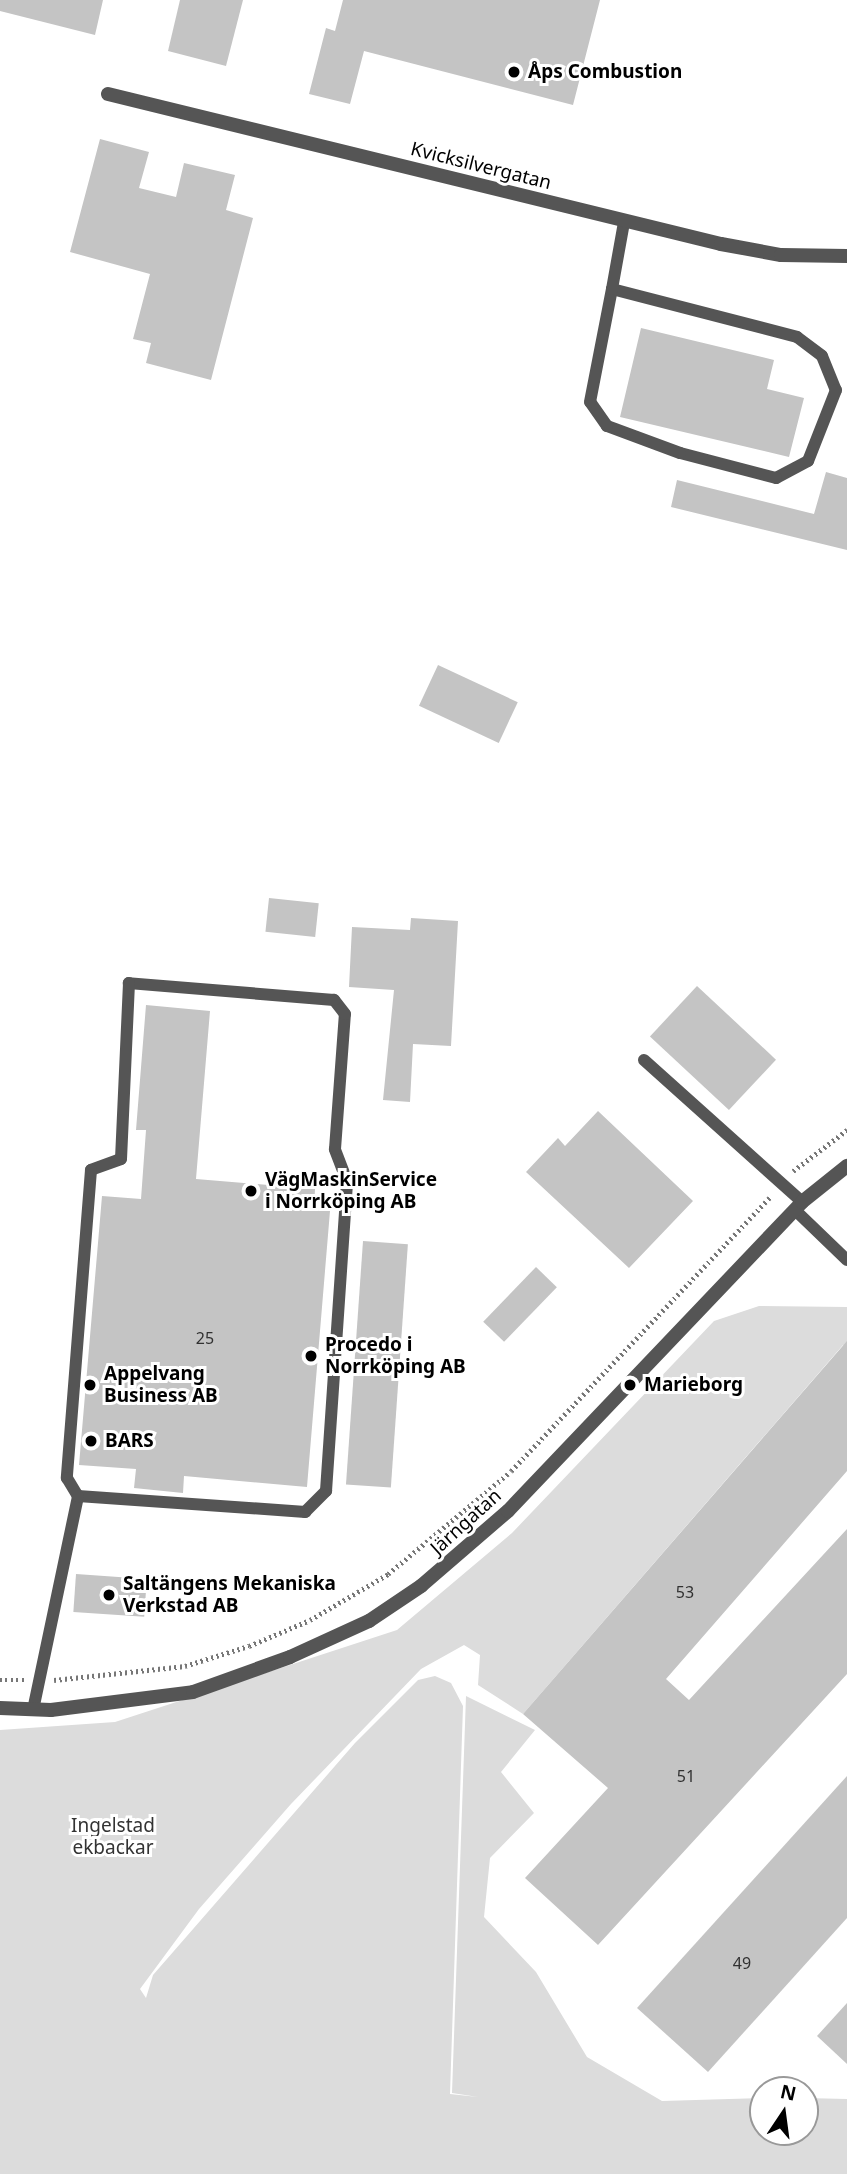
<!DOCTYPE html>
<meta charset="utf-8">
<style>
body{margin:0}
#map{position:relative;width:847px;height:2174px;overflow:hidden;background:#fff;font-family:"Noto Sans",sans-serif}
div>[style]{position:absolute}
.green>*{inset:0;background:#dcdcdc}
.building>*{inset:0;background:#c4c4c4;transform-origin:0 0}
.path>*{height:4.5px;margin-top:-2.25px;transform-origin:0;background:repeating-linear-gradient(90deg,#777 0 2px,transparent 0 5.5px)}
.service>*{height:12px;margin:-6px;padding:0 6px;transform-origin:6px;border-radius:6px;background:#555}
.minor>*{height:14px;margin:-7px;padding:0 7px;transform-origin:7px;border-radius:7px;background:#555}
.tertiary>*{height:14px;margin:-7px;padding:0 7px;transform-origin:7px;border-radius:7px;background:#555}
.dots>*{width:19px;height:19px;translate:-50% -50%;box-sizing:border-box;border:4px solid #fff;border-radius:50%}
span{translate:-50% -50%;white-space:nowrap;text-align:center;line-height:1.15;-webkit-text-stroke:6px #fff;paint-order:stroke}
.number-label{font-size:16px;color:#313131}
.number-label span{-webkit-text-stroke-width:0}
.poi-label{font-size:19px;color:#000;font-weight:700}
.left{translate:0 -50%;text-align:left}
.street-label{font-size:19px;color:#000}
.park-label{font-size:19px;color:#333}
.north{position:absolute;left:749px;top:2076px;width:70px;height:70px;box-sizing:border-box;background:#fff;border:2px solid #999;border-radius:50%;rotate:13deg;font-size:19px;font-weight:700;line-height:28px;text-align:center;color:#000}
.north::after{content:'';display:block;margin:auto;width:24px;height:32px;background:#000;clip-path:polygon(50% 0,100% 100%,50% 72%,0 100%)}
</style>
<div id="map">
<div class="green">
<div style="clip-path:polygon(759px 1306px,847px 1307px,847px 1348px,843px 1345px,523px 1714px,478px 1685px,480px 1655px,464px 1645px,421px 1669px,291px 1804px,199px 1909px,140px 1989px,146px 1998px,153px 1975px,355px 1743px,418px 1680px,435px 1676px,451px 1683px,463px 1706px,450px 2094px,478px 2097px,452px 2093px,466px 1696px,535px 1730px,501px 1772px,534px 1813px,490px 1858px,484px 1917px,536px 1972px,587px 2057px,662px 2101px,763px 2098px,763px 2132px,805px 2132px,805px 2098px,847px 2099px,847px 2174px,0 2174px,0 1730px,115px 1722px,397px 1630px,512px 1533px,714px 1321px)"></div>
</div>
<div class="building">
<div style="clip-path:polygon(0 0,103px 0,95px 35px,0 11px)"></div>
<div style="clip-path:polygon(180px 0,243px 0,226px 66px,168px 51px)"></div>
<div style="clip-path:polygon(343px 0,600px 0,573px 105px,364px 51px,350px 104px,309px 94px,326px 28px,335px 31px)"></div>
<div style="clip-path:polygon(100px 139px,149px 152px,139px 188px,176px 197px,184px 163px,235px 175px,226px 210px,253px 218px,211px 380px,146px 363px,151px 343px,133px 339px,150px 274px,70px 252px)"></div>
<div style="clip-path:polygon(641px 328px,774px 360px,767px 389px,804px 398px,789px 457px,620px 417px)"></div>
<div style="clip-path:polygon(826px 472px,847px 478px,847px 550px,671px 507px,677px 480px,814px 514px)"></div>
<div style="left:438px;top:665px;width:88px;height:45px;rotate:25deg"></div>
<div style="left:269px;top:898px;width:50px;height:34px;rotate:6deg"></div>
<div style="clip-path:polygon(411px 918px,458px 921px,451px 1046px,413px 1044px,410px 1102px,383px 1100px,394px 990px,349px 987px,352px 927px,410px 930px)"></div>
<div style="left:697px;top:986px;width:108px;height:69px;rotate:43deg"></div>
<div style="clip-path:polygon(146px 1005px,210px 1011px,196px 1179px,315px 1189px,314px 1210px,330px 1211px,307px 1487px,184px 1476px,183px 1493px,134px 1488px,136px 1469px,79px 1465px,102px 1196px,141px 1199px,146px 1130px,136px 1130px)"></div>
<div style="clip-path:polygon(598px 1111px,693px 1201px,629px 1268px,526px 1172px,558px 1138px,565px 1146px)"></div>
<div style="left:363px;top:1241px;width:45px;height:244px;rotate:4deg"></div>
<div style="left:536px;top:1267px;width:29px;height:76px;rotate:44deg"></div>
<div style="clip-path:polygon(847px 1341px,847px 1471px,666px 1679px,689px 1700px,847px 1529px,847px 1674px,598px 1945px,525px 1878px,608px 1788px,523px 1714px)"></div>
<div style="left:76px;top:1574px;width:71px;height:38px;rotate:4deg"></div>
<div style="clip-path:polygon(847px 1776px,847px 1918px,708px 2072px,637px 2008px)"></div>
<div style="clip-path:polygon(847px 2003px,847px 2064px,817px 2036px)"></div>
</div>
<div class="path">
<div style="left:793px;top:1171px;width:68px;rotate:-37.2deg"></div>
<div style="left:0;top:1680px;width:25px"></div>
<div style="left:54px;top:1680px;width:132px;rotate:-6.1deg"></div>
<div style="left:185px;top:1666px;width:67px;rotate:-17.4deg"></div>
<div style="left:249px;top:1646px;width:66px;rotate:-23.1deg"></div>
<div style="left:310px;top:1620px;width:91px;rotate:-30.5deg"></div>
<div style="left:388px;top:1574px;width:160px;rotate:-39.9deg"></div>
<div style="left:511px;top:1471px;width:378px;rotate:-46.6deg"></div>
</div>
<div class="service">
<div style="left:612px;top:289px;width:191px;rotate:14.5deg"></div>
<div style="left:797px;top:337px;width:31px;rotate:37deg"></div>
<div style="left:822px;top:356px;width:37px;rotate:68deg"></div>
<div style="left:836px;top:390px;width:76px;rotate:111.5deg"></div>
<div style="left:808px;top:461px;width:36px;rotate:152deg"></div>
<div style="left:776px;top:478px;width:99px;rotate:-165.4deg"></div>
<div style="left:680px;top:453px;width:78px;rotate:-159.7deg"></div>
<div style="left:607px;top:426px;width:29px;rotate:-125deg"></div>
<div style="left:590px;top:402px;width:115px;rotate:-79deg"></div>
<div style="left:612px;top:289px;width:68px;rotate:-79.8deg"></div>
<div style="left:644px;top:1060px;width:212px;rotate:41.9deg"></div>
<div style="left:795px;top:1210px;width:72px;rotate:43.9deg"></div>
<div style="left:33px;top:1710px;width:219px;rotate:-78.1deg"></div>
<div style="left:78px;top:1496px;width:228px;rotate:4deg"></div>
<div style="left:305px;top:1512px;width:30px;rotate:-45deg"></div>
<div style="left:326px;top:1491px;width:311px;rotate:-86.1deg"></div>
<div style="left:347px;top:1181px;width:34px;rotate:-111deg"></div>
<div style="left:335px;top:1149px;width:135px;rotate:-85.8deg"></div>
<div style="left:345px;top:1014px;width:18px;rotate:-128deg"></div>
<div style="left:334px;top:1000px;width:206px;rotate:-175.3deg"></div>
<div style="left:129px;top:983px;width:176px;rotate:92.6deg"></div>
<div style="left:121px;top:1159px;width:32px;rotate:160deg"></div>
<div style="left:91px;top:1170px;width:309px;rotate:94.5deg"></div>
<div style="left:67px;top:1478px;width:21px;rotate:59deg"></div>
</div>
<div class="minor">
<div style="left:108px;top:94px;width:631px;rotate:13.75deg"></div>
<div style="left:721px;top:244px;width:61px;rotate:10.4deg"></div>
<div style="left:781px;top:255px;width:66px;rotate:0.9deg"></div>
</div>
<div class="tertiary">
<div style="left:0;top:1708px;width:51px;rotate:2.2deg"></div>
<div style="left:51px;top:1710px;width:143px;rotate:-7.2deg"></div>
<div style="left:193px;top:1692px;width:103px;rotate:-19.8deg"></div>
<div style="left:290px;top:1657px;width:87px;rotate:-24.5deg"></div>
<div style="left:369px;top:1621px;width:63px;rotate:-33.9deg"></div>
<div style="left:421px;top:1586px;width:115px;rotate:-40.8deg"></div>
<div style="left:508px;top:1511px;width:427px;rotate:-46.4deg"></div>
<div style="left:802px;top:1202px;width:58px;rotate:-38.7deg"></div>
</div>
<div class="dots">
<div style="left:514px;top:72px;background:#000"></div>
<div style="left:251px;top:1191px;background:#000"></div>
<div style="left:311px;top:1356px;background:#000"></div>
<div style="left:90px;top:1385px;background:#000"></div>
<div style="left:630px;top:1385px;background:#000"></div>
<div style="left:91px;top:1441px;background:#000"></div>
<div style="left:109px;top:1595px;background:#000"></div>
</div>
<div class="number-label">
<span style="left:205px;top:1338px">25</span>
<span style="left:685px;top:1592px">53</span>
<span style="left:686px;top:1776px">51</span>
<span style="left:742px;top:1963px">49</span>
</div>
<div class="poi-label">
<span class="left" style="left:528px;top:72px">Åps Combustion</span>
<span class="left" style="left:265px;top:1191px">VägMaskinService<br>i Norrköping AB</span>
<span class="left" style="left:325px;top:1356px">Procedo i<br>Norrköping AB</span>
<span class="left" style="left:104px;top:1385px">Appelvang<br>Business AB</span>
<span class="left" style="left:644px;top:1385px">Marieborg</span>
<span class="left" style="left:105px;top:1441px">BARS</span>
<span class="left" style="left:123px;top:1595px">Saltängens Mekaniska<br>Verkstad AB</span>
</div>
<div class="street-label">
<span style="left:481px;top:166px;rotate:14deg">Kvicksilvergatan</span>
<span style="left:466px;top:1522px;rotate:-42deg">Järngatan</span>
</div>
<div class="park-label">
<span style="left:113px;top:1837px">Ingelstad<br>ekbackar</span>
</div>
<div class="north">N</div>
</div>
